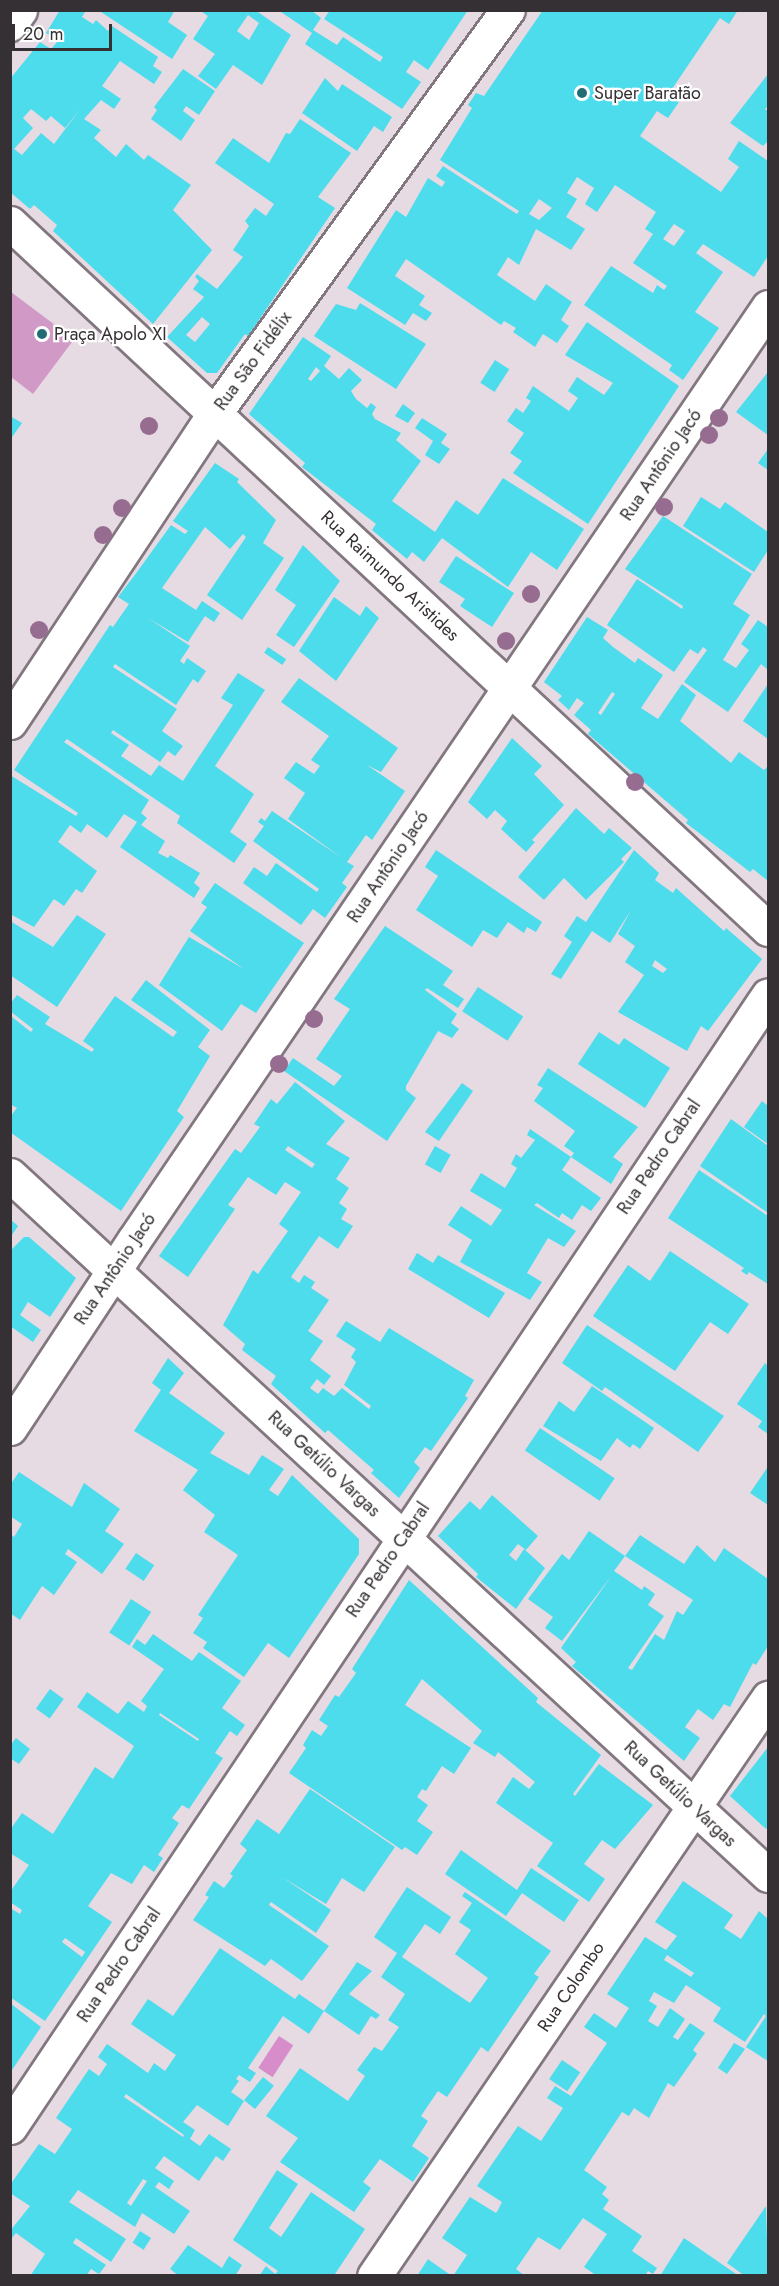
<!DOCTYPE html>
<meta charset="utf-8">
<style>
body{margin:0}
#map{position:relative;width:779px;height:2286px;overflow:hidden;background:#e6dae3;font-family:Jost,sans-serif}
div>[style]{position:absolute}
.green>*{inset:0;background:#d19ac6}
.water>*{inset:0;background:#d88dcb;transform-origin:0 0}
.building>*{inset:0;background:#4ddcec;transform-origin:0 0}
.roads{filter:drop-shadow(2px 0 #82777f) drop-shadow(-2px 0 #82777f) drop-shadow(0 2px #82777f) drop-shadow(0 -2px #82777f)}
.street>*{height:33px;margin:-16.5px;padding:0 16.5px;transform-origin:16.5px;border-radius:16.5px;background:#fff}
.trees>*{width:18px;height:18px;margin:-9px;border-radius:50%;background:#966c90}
.dots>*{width:16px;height:16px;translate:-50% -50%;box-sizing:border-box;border:3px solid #fff;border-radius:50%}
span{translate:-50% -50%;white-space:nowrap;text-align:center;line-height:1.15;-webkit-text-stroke:4.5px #fff;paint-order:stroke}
.poi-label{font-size:18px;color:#353033}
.left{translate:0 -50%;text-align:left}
.street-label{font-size:18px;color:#353033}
.frame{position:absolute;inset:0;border:12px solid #353033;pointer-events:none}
.scale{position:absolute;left:12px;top:24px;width:100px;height:27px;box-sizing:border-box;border:3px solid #353033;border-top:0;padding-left:8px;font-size:18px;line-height:21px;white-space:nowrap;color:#353033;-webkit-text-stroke:4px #fff;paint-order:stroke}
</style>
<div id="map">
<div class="green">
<div style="clip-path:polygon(11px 292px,71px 337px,72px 342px,33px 394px,11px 377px)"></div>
</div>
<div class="water">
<div style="left:279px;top:2036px;width:17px;height:38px;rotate:33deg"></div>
</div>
<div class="building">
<div style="clip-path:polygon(evenodd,60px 10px,86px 10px,82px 17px,93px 24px,96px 20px,108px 31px,112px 26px,158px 57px,153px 66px,162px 72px,154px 84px,120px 61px,102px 86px,121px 99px,114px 109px,101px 100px,84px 119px,101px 130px,94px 138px,116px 157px,126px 144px,144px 160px,148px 155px,191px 185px,173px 210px,212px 250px,153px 324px,53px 231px,57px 225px,34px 205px,30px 209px,10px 192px,10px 79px,40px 42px,51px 49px,58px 41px,46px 33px,60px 10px,81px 108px,54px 144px,41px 133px,22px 155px,14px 149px,33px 128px,23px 118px,31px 109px,46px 121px,51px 116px,65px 128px,81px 108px)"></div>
<div style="clip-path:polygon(98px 10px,175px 10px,168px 22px,187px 35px,172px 59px)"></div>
<div style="clip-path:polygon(evenodd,199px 10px,255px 10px,291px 35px,262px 85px,233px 65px,216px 89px,198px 76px,215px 54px,193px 39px,208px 16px,199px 10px,248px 15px,259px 23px,249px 40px,237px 31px,248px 15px)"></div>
<div style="clip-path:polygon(278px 10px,311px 10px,321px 18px,313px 30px,337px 45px,343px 37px,380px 62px,383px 57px,324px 19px,330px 10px,468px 10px,428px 70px,414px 60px,406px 72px,421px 82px,402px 109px,305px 44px,312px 33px)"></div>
<div style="clip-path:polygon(evenodd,543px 10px,738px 10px,729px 24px,720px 18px,672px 89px,683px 96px,668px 118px,657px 111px,640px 136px,721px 192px,739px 167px,728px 159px,739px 141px,768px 161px,768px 256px,754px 277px,703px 244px,696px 253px,723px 272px,695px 312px,719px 328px,683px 380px,669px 370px,672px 365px,584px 305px,611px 266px,653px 293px,657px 285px,664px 290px,667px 286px,633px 263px,653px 234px,645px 229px,656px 212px,615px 185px,597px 212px,585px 204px,594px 188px,577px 177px,567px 193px,577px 199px,566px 217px,585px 229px,571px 250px,536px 229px,519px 265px,508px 257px,497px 275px,535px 301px,546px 284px,572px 302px,561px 320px,569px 326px,557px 343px,543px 334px,535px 347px,513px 332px,516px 328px,504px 321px,501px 325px,406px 259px,395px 276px,425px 296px,419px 305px,432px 313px,426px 321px,413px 313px,405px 325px,347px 288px,396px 210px,406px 217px,428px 178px,442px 187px,445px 182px,436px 176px,443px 166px,517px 214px,519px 211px,440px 160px,472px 108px,468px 105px,476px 93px,484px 96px,543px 10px,539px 199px,552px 208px,539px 220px,529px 214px,539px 199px,543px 10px,674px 224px,685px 231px,674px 246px,663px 239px,674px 224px)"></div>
<div style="clip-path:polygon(183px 69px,215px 91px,199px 115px,186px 106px,183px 111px,195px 120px,181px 141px,151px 119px,157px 110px,154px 107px)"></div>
<div style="clip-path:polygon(768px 74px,768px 105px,765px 110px,768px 110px,768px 141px,763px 146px,730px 123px)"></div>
<div style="clip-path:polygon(325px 78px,338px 91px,342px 84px,392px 117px,383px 132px,374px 126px,357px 151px,302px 113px)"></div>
<div style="clip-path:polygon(evenodd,300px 119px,351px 153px,318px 197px,335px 208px,248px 336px,245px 334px,217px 373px,207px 373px,167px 337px,204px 297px,193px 289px,199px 281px,195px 277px,197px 274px,217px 289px,243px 257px,233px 250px,249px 226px,245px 221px,255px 208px,266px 216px,274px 204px,215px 163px,233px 138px,269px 163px,286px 133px,290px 134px,300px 119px,202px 317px,210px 324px,195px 342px,186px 335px,202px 317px)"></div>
<div style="clip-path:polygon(360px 303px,426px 344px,396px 389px,314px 336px,336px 304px,356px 310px)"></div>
<div style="clip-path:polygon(587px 322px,679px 386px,588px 524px,513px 473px,522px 461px,510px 453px,524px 433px,507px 421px,516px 408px,523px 413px,531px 401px,526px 398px,533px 386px,569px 411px,578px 398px,568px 391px,577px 377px,604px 395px,613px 383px,565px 355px)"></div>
<div style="clip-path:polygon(evenodd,303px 337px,331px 356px,324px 366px,339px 379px,349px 368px,362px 380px,351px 391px,356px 399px,367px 408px,371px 403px,376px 407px,372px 414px,375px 419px,401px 433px,396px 440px,421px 461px,392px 501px,435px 532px,456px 500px,478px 515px,503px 478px,584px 529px,557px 570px,531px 552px,508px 587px,442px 538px,424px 562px,412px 552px,407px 559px,372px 530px,376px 524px,302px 467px,305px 463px,249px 414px,303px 337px,316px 367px,320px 371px,311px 381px,308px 379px,316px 367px)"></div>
<div style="left:495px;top:360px;width:17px;height:27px;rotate:33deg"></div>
<div style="clip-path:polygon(768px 372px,768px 435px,736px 412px)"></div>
<div style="clip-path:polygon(403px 404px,415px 413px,408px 423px,395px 416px)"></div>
<div style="clip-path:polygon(10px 416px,22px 423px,10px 440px)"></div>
<div style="clip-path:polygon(422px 418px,447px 434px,441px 443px,450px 449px,439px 464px,425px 455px,433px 441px,415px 428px)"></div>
<div style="clip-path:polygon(768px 449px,768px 470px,758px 463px)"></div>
<div style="clip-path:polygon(215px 463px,239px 479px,237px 482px,276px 520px,263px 543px,284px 558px,242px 620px,207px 595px,246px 537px,243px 534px,230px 549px,205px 527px,162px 588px,196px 610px,202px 601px,220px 613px,214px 622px,205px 616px,188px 642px,148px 618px,190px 646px,180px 661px,184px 664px,187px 658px,206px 671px,198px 683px,193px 679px,176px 705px,115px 664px,113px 667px,177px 709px,162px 731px,183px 746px,175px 756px,168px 751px,160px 762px,113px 730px,111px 733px,129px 745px,121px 756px,151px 776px,159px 765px,183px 781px,233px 705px,221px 698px,238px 673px,265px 690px,215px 766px,254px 794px,230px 832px,247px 844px,234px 863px,177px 823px,180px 816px,67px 739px,64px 742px,149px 800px,141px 813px,147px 818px,141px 825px,165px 841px,158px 853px,168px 858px,170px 855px,200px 873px,194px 883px,200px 888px,194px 898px,120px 847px,137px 822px,124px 814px,107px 838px,87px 824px,81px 833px,70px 825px,58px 842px,42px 830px,97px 871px,82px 893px,76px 889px,64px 906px,54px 899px,34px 927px,10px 914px,10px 775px,76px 816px,78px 813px,14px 770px,110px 625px,113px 627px,129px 604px,118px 597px,137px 572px,171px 525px,185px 534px,188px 531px,173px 521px)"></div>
<div style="clip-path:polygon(701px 497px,720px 509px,725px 502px,768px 532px,768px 550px,754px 572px,683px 526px)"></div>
<div style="clip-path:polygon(663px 516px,752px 574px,733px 604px,750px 615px,723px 660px,736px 668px,749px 650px,741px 644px,758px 620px,768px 627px,768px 670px,761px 664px,728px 712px,684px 682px,707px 650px,703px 647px,698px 654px,690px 649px,674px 672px,607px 625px,637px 579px,682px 609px,683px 606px,625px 569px)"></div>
<div style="clip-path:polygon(303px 545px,340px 581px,294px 647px,276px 635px,296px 605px,275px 590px)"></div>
<div style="clip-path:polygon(456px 556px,514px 593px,492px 627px,460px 606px,465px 599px,439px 582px)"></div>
<div style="clip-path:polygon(334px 597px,360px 616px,366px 606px,379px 618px,336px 681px,299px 651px)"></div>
<div style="clip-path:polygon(evenodd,587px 617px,608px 630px,603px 638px,613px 647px,635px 663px,638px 658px,663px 675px,641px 708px,658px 719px,682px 684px,696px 695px,680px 721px,731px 763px,739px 752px,764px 770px,768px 766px,768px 881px,753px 869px,750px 872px,686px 823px,688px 820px,588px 734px,591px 730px,574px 715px,584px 703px,577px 698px,569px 710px,558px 700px,562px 696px,544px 682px,587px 617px,612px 692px,615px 694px,601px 715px,598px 713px,612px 692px)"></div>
<div style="left:268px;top:647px;width:22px;height:7px;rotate:34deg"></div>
<div style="clip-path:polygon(299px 678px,398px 748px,381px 772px,367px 765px,405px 791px,372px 840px,366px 835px,347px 862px,354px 866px,342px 883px,347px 887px,325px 918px,313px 909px,301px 925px,243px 883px,254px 867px,267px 876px,276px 863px,317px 892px,319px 889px,253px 841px,264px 826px,258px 822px,261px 818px,265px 821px,272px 811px,342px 858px,288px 819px,305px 793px,284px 778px,296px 762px,314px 774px,320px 766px,311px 760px,329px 736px,281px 702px)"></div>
<div style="clip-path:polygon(768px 684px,768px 739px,743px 721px)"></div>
<div style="clip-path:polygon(512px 738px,542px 766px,534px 774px,564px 805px,532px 840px,535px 842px,526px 852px,501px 829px,507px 821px,495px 810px,487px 819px,468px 802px)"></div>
<div style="clip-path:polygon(576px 808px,604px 834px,609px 828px,632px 848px,621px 859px,624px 862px,586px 900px,564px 878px,544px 900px,518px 877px)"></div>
<div style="clip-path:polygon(436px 850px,542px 922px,536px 932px,527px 927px,524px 933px,508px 922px,497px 938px,483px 930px,472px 947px,416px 910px,438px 876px,425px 867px)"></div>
<div style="clip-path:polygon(evenodd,634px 850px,659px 873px,655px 880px,673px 893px,676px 888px,724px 931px,726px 928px,762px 959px,708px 1031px,701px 1026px,687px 1051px,618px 1012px,644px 975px,625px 962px,635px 946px,618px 934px,631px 910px,610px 943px,592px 931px,561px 979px,551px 974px,572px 942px,564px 936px,577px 916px,586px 922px,634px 850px,655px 960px,667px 969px,663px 973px,652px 966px,655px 960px)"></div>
<div style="clip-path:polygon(215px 883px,304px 943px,256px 1013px,241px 1004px,222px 1031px,159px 985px,189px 937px,244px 969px,190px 931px,207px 907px,201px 903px)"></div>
<div style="clip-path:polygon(77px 915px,106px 934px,57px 1007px,10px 975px,10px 921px,53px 947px)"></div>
<div style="clip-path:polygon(385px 926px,453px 971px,443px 985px,464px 999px,458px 1008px,427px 988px,425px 990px,457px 1014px,451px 1023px,459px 1029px,452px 1038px,438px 1031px,406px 1086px,406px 1090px,416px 1098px,387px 1141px,284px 1071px,293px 1058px,334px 1086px,342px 1076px,316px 1059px,350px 1009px,334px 999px)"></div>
<div style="clip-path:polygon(146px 980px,210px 1030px,198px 1047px,210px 1056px,177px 1111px,184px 1117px,121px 1211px,10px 1132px,10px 1117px,17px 1108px,10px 1104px,10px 1019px,12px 1017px,31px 1032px,33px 1029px,10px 1011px,10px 1004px,17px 995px,50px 1017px,45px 1024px,92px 1052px,94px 1049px,83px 1041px,115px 996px,173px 1037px,177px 1032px,131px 1000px)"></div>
<div style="left:478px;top:987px;width:54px;height:29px;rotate:33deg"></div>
<div style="clip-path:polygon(599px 1032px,619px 1045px,624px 1038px,670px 1068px,645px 1108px,578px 1064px)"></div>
<div style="clip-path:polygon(548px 1068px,638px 1127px,613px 1157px,623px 1164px,611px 1184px,571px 1157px,574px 1153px,564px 1146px,575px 1131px,534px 1101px,543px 1088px,537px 1085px)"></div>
<div style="clip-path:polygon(evenodd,295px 1082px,345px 1121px,326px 1144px,350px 1158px,336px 1179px,349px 1188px,339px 1203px,347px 1209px,341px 1219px,353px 1226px,338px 1249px,319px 1236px,291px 1277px,299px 1283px,304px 1275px,315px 1282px,311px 1288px,329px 1300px,308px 1331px,323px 1341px,310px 1360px,331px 1376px,324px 1385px,317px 1379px,310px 1388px,318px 1394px,323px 1388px,334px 1396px,342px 1388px,369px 1409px,371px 1406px,344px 1385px,356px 1362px,351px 1357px,356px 1349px,336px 1336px,346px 1321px,380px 1342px,389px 1328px,474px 1380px,465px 1396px,468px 1398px,431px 1451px,425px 1447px,414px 1462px,420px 1468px,399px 1498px,371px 1473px,374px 1470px,328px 1430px,325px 1433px,271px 1384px,276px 1376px,242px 1350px,245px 1344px,223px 1325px,253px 1270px,258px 1274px,288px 1231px,279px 1224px,301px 1192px,285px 1182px,276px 1195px,248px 1177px,228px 1205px,235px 1209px,188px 1277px,159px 1256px,235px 1149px,241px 1153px,260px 1127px,254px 1124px,271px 1099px,277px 1104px,295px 1082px,288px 1146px,315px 1164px,312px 1168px,285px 1150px,288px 1146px)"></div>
<div style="clip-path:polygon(462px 1083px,473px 1091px,439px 1141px,425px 1132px)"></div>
<div style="clip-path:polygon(762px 1101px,768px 1106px,768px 1144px,744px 1127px)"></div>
<div style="clip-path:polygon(731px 1119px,768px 1146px,768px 1213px,700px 1166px)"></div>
<div style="clip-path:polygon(530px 1129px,571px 1157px,562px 1170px,601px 1198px,591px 1211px,582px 1205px,572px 1220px,562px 1213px,559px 1218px,537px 1203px,534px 1205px,576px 1231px,564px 1247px,548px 1238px,527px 1273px,542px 1282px,530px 1300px,460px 1262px,472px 1240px,448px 1225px,461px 1206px,491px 1226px,502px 1210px,470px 1191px,481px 1173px,505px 1188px,517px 1168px,511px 1164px,516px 1154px,521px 1158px,535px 1140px,527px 1135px)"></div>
<div style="left:435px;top:1146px;width:18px;height:21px;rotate:29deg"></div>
<div style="clip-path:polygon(699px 1170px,768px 1216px,768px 1284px,749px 1272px,747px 1275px,741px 1271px,744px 1268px,668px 1218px)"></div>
<div style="clip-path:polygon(10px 1219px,18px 1226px,10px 1238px)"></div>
<div style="clip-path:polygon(24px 1237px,29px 1237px,76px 1278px,50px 1317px,28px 1302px,20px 1315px,41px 1330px,33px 1342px,10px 1326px,10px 1251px)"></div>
<div style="clip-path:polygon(670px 1251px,749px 1304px,728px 1334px,710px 1322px,675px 1371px,593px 1316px,628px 1265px,650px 1281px)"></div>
<div style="clip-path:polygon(417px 1253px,433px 1263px,438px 1255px,505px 1293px,489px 1318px,408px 1269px)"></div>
<div style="clip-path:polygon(587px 1325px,724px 1416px,698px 1452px,605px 1387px,602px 1391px,562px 1363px)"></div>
<div style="clip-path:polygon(168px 1358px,184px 1373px,169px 1393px,225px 1433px,210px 1453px,249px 1475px,262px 1455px,284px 1469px,269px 1490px,278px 1496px,292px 1475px,359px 1539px,359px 1554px,289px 1658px,268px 1643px,244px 1677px,203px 1648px,207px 1642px,193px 1633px,203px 1618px,198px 1615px,238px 1555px,204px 1532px,215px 1515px,183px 1490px,198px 1470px,134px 1431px,161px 1390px,152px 1383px)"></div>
<div style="clip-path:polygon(765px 1363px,768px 1366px,768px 1434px,758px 1427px,762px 1421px,737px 1404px)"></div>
<div style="clip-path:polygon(592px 1386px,654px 1428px,640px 1449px,633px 1444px,630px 1448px,617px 1438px,601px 1461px,543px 1426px,559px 1401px,574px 1412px)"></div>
<div style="left:540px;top:1428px;width:90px;height:27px;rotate:34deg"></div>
<div style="clip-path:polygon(767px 1468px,768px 1469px,768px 1505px,750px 1493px)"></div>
<div style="clip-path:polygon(19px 1472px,72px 1507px,84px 1483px,120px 1509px,105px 1531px,124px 1544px,102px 1574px,68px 1549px,65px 1554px,77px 1562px,54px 1595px,42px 1586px,20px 1620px,10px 1613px,10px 1534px,14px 1537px,22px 1524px,10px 1516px,10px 1485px)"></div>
<div style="clip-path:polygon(492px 1495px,538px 1536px,526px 1550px,518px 1544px,509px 1555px,516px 1561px,524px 1549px,545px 1568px,516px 1609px,476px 1577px,478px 1574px,438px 1536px,470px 1501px,480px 1510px)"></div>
<div style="clip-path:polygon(589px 1531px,625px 1556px,614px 1571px,642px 1590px,644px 1586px,655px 1594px,648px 1605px,664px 1616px,628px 1668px,632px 1670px,655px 1634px,664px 1640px,677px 1611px,683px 1615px,693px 1600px,625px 1556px,640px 1535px,684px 1564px,697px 1545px,715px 1562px,724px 1548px,768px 1579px,768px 1646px,756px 1665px,753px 1663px,730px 1707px,724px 1704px,713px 1720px,698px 1709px,685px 1727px,700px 1738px,684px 1761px,572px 1666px,576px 1662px,561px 1648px,612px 1575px,562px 1641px,545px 1628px,553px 1617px,528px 1599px,562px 1554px,569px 1560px)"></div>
<div style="left:136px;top:1553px;width:22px;height:19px;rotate:34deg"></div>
<div style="clip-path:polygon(409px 1580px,538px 1698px,536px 1702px,601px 1755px,573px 1794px,575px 1796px,599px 1764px,653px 1805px,615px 1849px,602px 1840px,584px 1864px,605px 1879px,589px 1902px,537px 1866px,553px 1843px,496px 1803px,513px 1777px,529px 1789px,535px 1782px,498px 1752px,495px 1757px,473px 1743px,482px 1731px,422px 1679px,405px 1705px,471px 1748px,454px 1774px,442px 1766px,426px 1791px,422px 1789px,417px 1797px,428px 1805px,417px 1821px,433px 1832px,417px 1855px,405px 1847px,402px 1850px,289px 1773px,306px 1748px,303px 1745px,312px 1730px,321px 1736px,328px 1726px,319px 1720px,335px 1695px,339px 1697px,356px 1673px,352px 1669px)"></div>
<div style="left:131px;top:1599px;width:24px;height:40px;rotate:33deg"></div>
<div style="clip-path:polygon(evenodd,153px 1634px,192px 1661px,199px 1652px,241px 1681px,222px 1708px,245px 1725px,237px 1736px,230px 1731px,215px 1753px,223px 1758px,189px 1809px,182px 1805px,172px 1818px,179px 1823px,158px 1855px,163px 1858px,154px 1872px,144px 1865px,132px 1884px,111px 1873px,88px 1906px,112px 1922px,45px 2021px,10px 1997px,10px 1908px,20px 1914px,22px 1910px,10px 1902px,10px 1892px,29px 1865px,10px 1853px,10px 1830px,22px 1813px,53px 1834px,95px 1767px,113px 1779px,134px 1746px,77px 1707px,87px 1692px,118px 1714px,128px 1701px,144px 1712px,147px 1706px,141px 1701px,164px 1669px,132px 1647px,137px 1639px,145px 1645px,153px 1634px,160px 1713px,199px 1739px,198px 1741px,159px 1715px,160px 1713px,153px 1634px,65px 1938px,85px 1952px,82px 1957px,62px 1942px,65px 1938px)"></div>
<div style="left:50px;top:1689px;width:17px;height:24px;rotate:36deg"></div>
<div style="clip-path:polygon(16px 1738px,30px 1749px,19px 1764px,10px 1758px,10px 1746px)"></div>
<div style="clip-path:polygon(768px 1747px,768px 1826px,766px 1829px,730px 1796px)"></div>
<div style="clip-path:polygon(310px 1789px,395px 1847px,364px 1892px,342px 1878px,326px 1904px,282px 1877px,331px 1910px,316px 1933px,271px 1902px,269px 1905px,329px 1946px,302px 1981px,271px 1959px,265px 1966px,193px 1920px,209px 1897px,205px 1895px,214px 1881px,224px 1888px,233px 1876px,230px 1874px,247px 1850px,240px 1844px,257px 1819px,279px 1834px)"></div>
<div style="clip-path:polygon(461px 1850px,517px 1890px,531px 1868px,579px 1900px,564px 1922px,522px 1893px,506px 1916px,445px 1874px)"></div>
<div style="clip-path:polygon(evenodd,683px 1881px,733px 1915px,724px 1928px,741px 1939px,759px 1911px,768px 1919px,768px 2061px,746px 2047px,766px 2016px,764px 2014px,745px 2042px,713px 2021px,721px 2008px,686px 1985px,674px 2003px,654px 1992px,649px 2001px,657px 2006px,648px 2021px,658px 2027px,670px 2008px,685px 2019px,673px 2037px,678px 2040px,690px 2023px,705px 2033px,693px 2050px,697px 2054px,674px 2087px,668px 2083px,649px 2118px,634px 2108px,629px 2116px,622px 2112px,584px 2170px,607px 2187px,602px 2194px,609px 2200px,603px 2209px,642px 2236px,632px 2251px,657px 2268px,653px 2274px,648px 2271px,645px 2276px,597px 2276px,584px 2267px,607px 2234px,583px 2218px,560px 2250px,538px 2237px,516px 2269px,525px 2276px,453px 2276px,467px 2255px,442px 2238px,470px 2197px,496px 2213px,498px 2210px,502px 2202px,477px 2186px,518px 2126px,541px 2141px,563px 2108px,547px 2098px,555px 2086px,571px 2096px,605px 2046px,607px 2043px,584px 2027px,594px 2013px,616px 2028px,629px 2008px,607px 1994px,645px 1937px,666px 1950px,677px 1936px,655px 1922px,683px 1881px,667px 1955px,694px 1973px,691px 1977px,664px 1960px,667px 1955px)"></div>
<div style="clip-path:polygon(407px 1887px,451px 1917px,440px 1934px,425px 1924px,402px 1957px,470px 2003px,488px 1978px,455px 1954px,471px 1930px,459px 1922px,472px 1903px,462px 1896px,465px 1892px,551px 1951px,534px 1974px,539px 1977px,488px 2052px,481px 2047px,447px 2097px,438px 2091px,421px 2116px,428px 2121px,412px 2146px,429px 2158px,413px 2182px,380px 2159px,363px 2182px,371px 2188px,354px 2212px,280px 2162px,298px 2138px,266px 2116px,300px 2068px,348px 2101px,365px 2076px,357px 2070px,374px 2047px,382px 2051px,399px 2027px,388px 2020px,405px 1994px,381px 1977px,397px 1953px,374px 1937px)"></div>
<div style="clip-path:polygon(evenodd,220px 1948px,295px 1999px,299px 1994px,324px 2011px,357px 1962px,372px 1971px,349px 1994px,380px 2015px,376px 2019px,371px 2016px,359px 2035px,324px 2011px,309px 2034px,283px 2016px,248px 2068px,256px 2073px,250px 2082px,239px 2075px,236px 2079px,239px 2081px,231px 2092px,244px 2101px,228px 2126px,197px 2105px,183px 2122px,195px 2130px,190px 2139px,200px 2146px,209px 2134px,231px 2149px,223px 2161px,216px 2156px,199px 2181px,164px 2156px,155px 2168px,174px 2181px,169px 2189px,159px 2182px,155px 2187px,190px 2211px,174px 2234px,142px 2213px,135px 2227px,78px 2190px,69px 2202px,126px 2239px,111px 2262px,76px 2238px,73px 2243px,106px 2265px,99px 2274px,91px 2269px,86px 2276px,30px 2276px,45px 2254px,16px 2233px,10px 2240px,10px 2231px,30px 2206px,10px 2193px,10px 2185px,39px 2144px,55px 2154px,72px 2129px,56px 2118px,89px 2069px,99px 2076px,107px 2064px,98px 2057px,107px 2044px,148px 2073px,154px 2063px,165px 2071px,176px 2055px,131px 2024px,148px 1999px,173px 2016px,220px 1948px,126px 2094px,184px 2135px,183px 2137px,124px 2097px,126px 2094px,220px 1948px,143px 2179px,147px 2181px,131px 2206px,127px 2203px,143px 2179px)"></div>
<div style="clip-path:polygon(10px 2003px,41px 2027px,10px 2073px)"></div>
<div style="clip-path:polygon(734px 2043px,745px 2049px,727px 2074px,718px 2068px)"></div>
<div style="left:562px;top:2060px;width:22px;height:23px;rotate:34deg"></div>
<div style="left:263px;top:2077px;width:14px;height:30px;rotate:39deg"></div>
<div style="clip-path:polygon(277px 2170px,298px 2184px,269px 2228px,281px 2237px,311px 2192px,365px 2229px,335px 2274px,338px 2276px,259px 2276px,266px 2266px,275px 2274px,278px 2271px,233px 2240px)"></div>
<div style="clip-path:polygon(766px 2206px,768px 2276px,745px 2276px,727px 2263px)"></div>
<div style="left:140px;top:2231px;width:13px;height:14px;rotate:32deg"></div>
<div style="clip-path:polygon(684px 2238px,739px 2276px,660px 2276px)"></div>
<div style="clip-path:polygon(188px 2245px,222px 2268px,229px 2256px,242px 2265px,235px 2276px,179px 2276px,170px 2269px)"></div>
<div style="clip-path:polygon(428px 2259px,429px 2260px,452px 2276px,417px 2276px)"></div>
</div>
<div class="roads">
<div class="street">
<div style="left:10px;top:24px;width:17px;rotate:-54deg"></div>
<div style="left:10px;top:223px;width:1036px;rotate:42.97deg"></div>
<div style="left:10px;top:722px;width:369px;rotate:-56.5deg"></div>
<div style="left:214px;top:414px;width:500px;rotate:-54deg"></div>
<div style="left:10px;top:1175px;width:1032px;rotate:42.72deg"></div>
<div style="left:10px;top:1428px;width:225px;rotate:-56.6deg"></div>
<div style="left:134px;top:1240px;width:1128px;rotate:-55.8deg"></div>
<div style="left:10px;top:2127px;width:1362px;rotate:-56.19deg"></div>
<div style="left:374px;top:2276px;width:700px;rotate:-55.72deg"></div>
</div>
</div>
<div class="trees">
<div style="left:719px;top:418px"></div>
<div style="left:149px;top:426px"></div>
<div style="left:709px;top:435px"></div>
<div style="left:664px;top:507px"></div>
<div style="left:122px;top:508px"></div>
<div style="left:103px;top:535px"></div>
<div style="left:531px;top:594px"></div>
<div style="left:39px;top:630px"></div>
<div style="left:506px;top:641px"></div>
<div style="left:635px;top:782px"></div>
<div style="left:314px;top:1019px"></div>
<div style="left:279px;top:1064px"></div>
</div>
<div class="dots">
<div style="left:582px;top:93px;background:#226d75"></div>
<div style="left:42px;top:334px;background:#226d75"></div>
</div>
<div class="poi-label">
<span class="left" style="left:594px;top:93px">Super Baratão</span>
<span class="left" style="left:54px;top:334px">Praça Apolo XI</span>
</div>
<div class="street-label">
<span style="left:253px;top:361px;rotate:-54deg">Rua São Fidélix</span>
<span style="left:661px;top:465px;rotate:-56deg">Rua Antônio Jacó</span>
<span style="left:390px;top:576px;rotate:43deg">Rua Raimundo Aristides</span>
<span style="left:388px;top:867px;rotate:-56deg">Rua Antônio Jacó</span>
<span style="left:659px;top:1157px;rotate:-56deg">Rua Pedro Cabral</span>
<span style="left:115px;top:1269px;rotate:-56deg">Rua Antônio Jacó</span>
<span style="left:324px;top:1464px;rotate:43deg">Rua Getúlio Vargas</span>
<span style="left:388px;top:1560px;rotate:-56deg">Rua Pedro Cabral</span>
<span style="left:680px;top:1794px;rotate:43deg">Rua Getúlio Vargas</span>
<span style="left:119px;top:1965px;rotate:-56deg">Rua Pedro Cabral</span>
<span style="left:571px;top:1987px;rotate:-56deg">Rua Colombo</span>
</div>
<div class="frame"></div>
<div class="scale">20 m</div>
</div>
